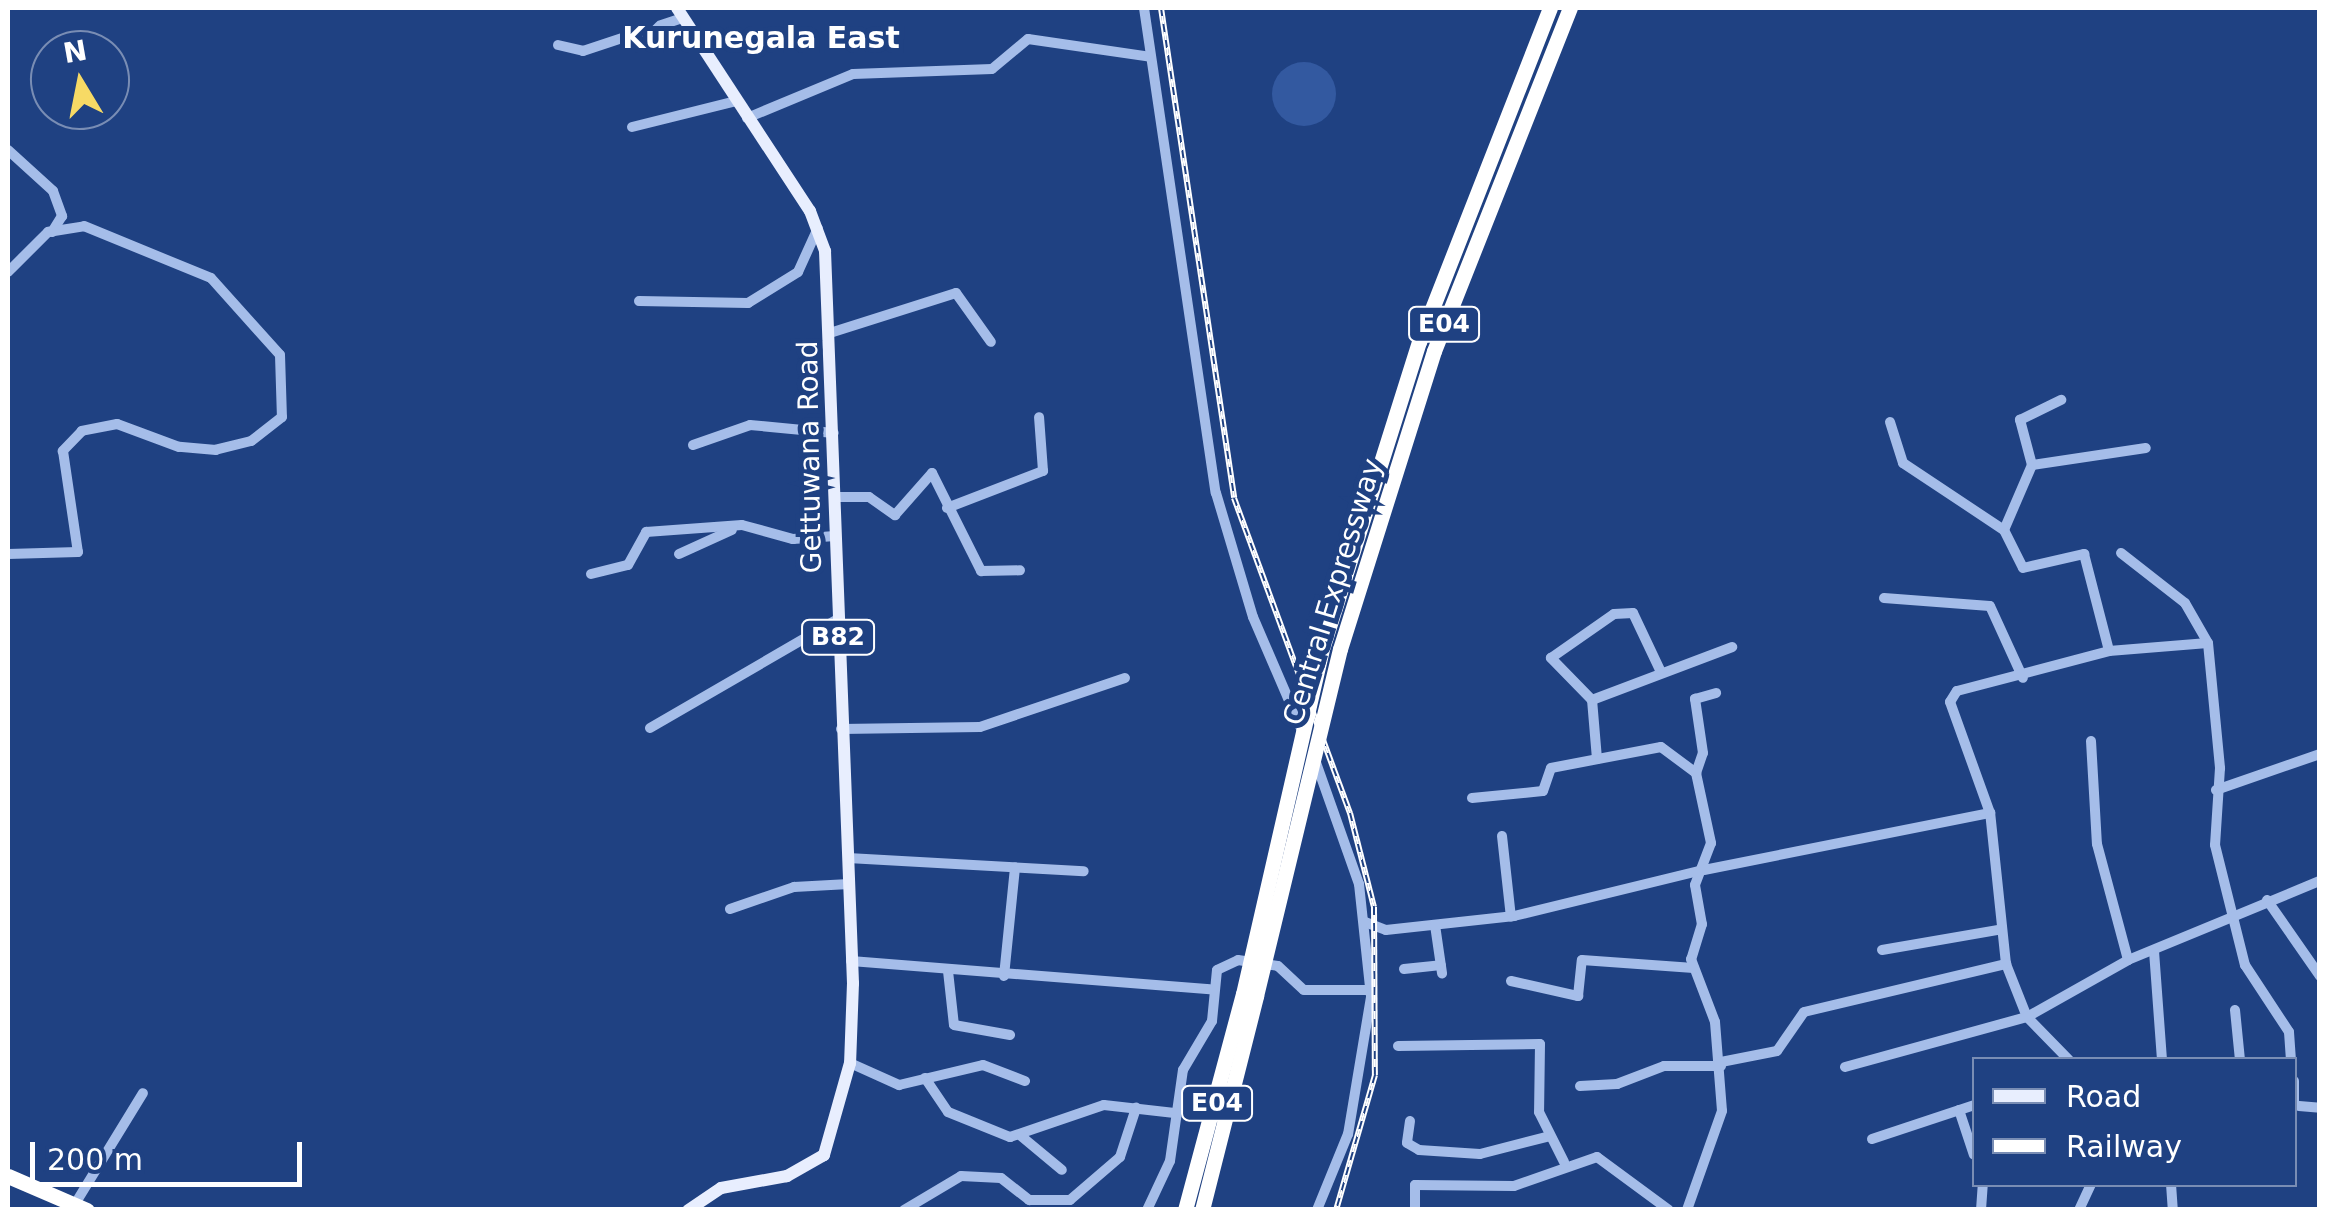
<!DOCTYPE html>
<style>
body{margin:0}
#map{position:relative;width:2327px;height:1217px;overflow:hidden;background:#1f4182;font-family:"DejaVu Sans",sans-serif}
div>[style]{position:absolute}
.green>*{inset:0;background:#3359a0}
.round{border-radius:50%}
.minor>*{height:10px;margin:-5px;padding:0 5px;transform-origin:5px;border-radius:5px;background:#a5bde9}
.major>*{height:12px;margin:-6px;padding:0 6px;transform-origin:6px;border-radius:6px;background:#e8eefe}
.highway>*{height:15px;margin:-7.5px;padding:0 7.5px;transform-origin:7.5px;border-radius:7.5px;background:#fff}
.rail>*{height:6px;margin-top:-3px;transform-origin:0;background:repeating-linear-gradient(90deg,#1f4182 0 8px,#fff 0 16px);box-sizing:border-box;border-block:2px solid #fff}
.highway-bridge>*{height:15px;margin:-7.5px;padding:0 7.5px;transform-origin:7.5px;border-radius:7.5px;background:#fff}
span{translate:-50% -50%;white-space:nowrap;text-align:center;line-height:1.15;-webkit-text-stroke:10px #1f4182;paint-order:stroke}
.shield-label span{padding:2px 8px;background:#1f4182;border:2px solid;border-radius:8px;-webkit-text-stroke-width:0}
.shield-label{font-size:25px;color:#fff;font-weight:700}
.street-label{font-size:28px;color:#fff}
.neighbourhood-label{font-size:30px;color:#fff;font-weight:700}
.frame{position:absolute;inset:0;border:10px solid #fff;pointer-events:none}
.legend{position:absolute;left:1972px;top:1057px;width:325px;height:130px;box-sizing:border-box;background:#1f4182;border:2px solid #798db4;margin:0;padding:12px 18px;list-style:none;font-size:30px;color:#fff}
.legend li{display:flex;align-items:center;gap:20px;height:50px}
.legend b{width:50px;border:2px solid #798db4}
.north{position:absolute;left:30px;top:30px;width:100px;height:100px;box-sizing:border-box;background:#1f4182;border:2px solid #798db4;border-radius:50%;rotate:350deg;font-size:28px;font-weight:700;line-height:40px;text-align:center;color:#fff}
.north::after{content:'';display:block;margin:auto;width:35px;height:45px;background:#f7da65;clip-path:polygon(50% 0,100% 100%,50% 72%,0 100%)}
.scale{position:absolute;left:30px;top:1142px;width:272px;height:45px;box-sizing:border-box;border:5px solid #fff;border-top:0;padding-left:12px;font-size:30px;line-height:35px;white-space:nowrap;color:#fff;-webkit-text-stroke:8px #1f4182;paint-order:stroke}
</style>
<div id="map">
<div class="green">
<div class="round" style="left:1272px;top:62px;width:64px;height:64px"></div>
</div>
<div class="minor">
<div style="left:1144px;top:8px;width:490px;rotate:81.6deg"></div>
<div style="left:1216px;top:493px;width:129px;rotate:73.4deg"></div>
<div style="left:1253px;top:617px;width:126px;rotate:66.7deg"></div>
<div style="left:558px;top:45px;width:26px;rotate:13deg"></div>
<div style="left:583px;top:51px;width:104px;rotate:-18.4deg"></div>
<div style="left:747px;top:118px;width:115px;rotate:-22.5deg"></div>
<div style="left:853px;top:74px;width:139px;rotate:-2.1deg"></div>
<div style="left:992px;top:69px;width:47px;rotate:-39.8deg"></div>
<div style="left:1028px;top:39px;width:124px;rotate:8.3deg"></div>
<div style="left:632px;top:127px;width:107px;rotate:-14deg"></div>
<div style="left:8px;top:150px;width:61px;rotate:42.3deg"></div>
<div style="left:53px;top:191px;width:27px;rotate:70deg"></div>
<div style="left:62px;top:216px;width:19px;rotate:122deg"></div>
<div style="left:8px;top:272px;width:57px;rotate:-45deg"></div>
<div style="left:48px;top:232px;width:36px;rotate:-9deg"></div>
<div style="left:84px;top:226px;width:137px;rotate:22.3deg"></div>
<div style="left:211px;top:278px;width:103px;rotate:48.1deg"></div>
<div style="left:280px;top:355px;width:62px;rotate:88.2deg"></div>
<div style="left:282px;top:417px;width:39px;rotate:142deg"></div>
<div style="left:251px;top:441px;width:36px;rotate:166deg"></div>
<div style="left:216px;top:450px;width:37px;rotate:-175deg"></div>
<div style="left:179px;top:447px;width:66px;rotate:-159.6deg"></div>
<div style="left:117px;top:424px;width:36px;rotate:169deg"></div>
<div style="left:82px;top:431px;width:28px;rotate:134deg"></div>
<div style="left:63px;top:451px;width:102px;rotate:81.6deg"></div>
<div style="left:78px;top:552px;width:70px;rotate:178.4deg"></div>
<div style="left:639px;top:301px;width:109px;rotate:1.1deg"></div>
<div style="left:748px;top:303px;width:59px;rotate:-31.8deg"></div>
<div style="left:798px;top:272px;width:48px;rotate:-65.6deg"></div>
<div style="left:833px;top:332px;width:129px;rotate:-17.6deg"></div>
<div style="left:956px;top:293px;width:60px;rotate:54.5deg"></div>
<div style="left:1890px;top:422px;width:43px;rotate:72.4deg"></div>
<div style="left:1903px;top:463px;width:121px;rotate:33.6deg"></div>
<div style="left:2004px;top:530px;width:42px;rotate:63.4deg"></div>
<div style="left:2023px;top:568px;width:63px;rotate:-12.9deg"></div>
<div style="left:2084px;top:554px;width:100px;rotate:75.5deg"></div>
<div style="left:693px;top:445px;width:60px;rotate:-19.3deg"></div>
<div style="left:750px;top:425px;width:84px;rotate:5.4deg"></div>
<div style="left:2032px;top:465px;width:47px;rotate:-104.9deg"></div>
<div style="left:2020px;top:420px;width:46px;rotate:-26deg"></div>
<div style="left:834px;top:497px;width:35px"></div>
<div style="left:869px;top:497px;width:32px;rotate:35deg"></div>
<div style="left:895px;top:515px;width:56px;rotate:-48.6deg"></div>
<div style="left:932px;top:473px;width:110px;rotate:63.4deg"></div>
<div style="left:981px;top:571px;width:39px;rotate:-1deg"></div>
<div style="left:947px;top:508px;width:103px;rotate:-21.1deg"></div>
<div style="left:1043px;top:471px;width:54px;rotate:-94.2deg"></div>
<div style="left:2004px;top:530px;width:71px;rotate:-66.7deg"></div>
<div style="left:2032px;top:465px;width:115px;rotate:-8.5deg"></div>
<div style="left:2121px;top:553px;width:81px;rotate:38deg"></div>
<div style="left:2185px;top:603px;width:46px;rotate:60.1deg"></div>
<div style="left:2208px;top:643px;width:126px;rotate:84.5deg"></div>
<div style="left:2220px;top:768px;width:77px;rotate:93.7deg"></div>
<div style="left:2215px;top:845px;width:124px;rotate:76deg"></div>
<div style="left:2245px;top:965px;width:80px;rotate:56.7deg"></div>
<div style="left:2289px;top:1032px;width:28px;rotate:86deg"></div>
<div style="left:679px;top:554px;width:58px;rotate:-24.4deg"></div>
<div style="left:591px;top:574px;width:38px;rotate:-14deg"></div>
<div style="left:628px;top:565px;width:38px;rotate:-61deg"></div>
<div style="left:646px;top:532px;width:96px;rotate:-4.2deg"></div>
<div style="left:742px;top:525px;width:53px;rotate:15.4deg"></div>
<div style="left:793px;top:539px;width:42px;rotate:-4.1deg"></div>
<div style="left:1884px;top:598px;width:106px;rotate:4.3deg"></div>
<div style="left:1990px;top:606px;width:79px;rotate:65.4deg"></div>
<div style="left:1592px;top:700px;width:59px;rotate:-134.3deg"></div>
<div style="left:1551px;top:658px;width:77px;rotate:-34.9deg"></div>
<div style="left:1614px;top:614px;width:19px;rotate:-3deg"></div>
<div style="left:1633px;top:613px;width:63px;rotate:64.7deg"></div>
<div style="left:650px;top:728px;width:217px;rotate:-30.1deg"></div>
<div style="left:841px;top:729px;width:139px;rotate:-0.8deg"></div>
<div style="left:980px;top:727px;width:153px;rotate:-18.7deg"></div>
<div style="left:2091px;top:741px;width:103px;rotate:86.7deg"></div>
<div style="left:2097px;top:844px;width:120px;rotate:75deg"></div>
<div style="left:1314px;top:757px;width:135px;rotate:70.5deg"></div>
<div style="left:1359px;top:884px;width:114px;rotate:83.9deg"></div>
<div style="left:1371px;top:997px;width:139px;rotate:99.5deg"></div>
<div style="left:1348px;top:1134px;width:82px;rotate:112.2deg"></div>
<div style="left:1597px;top:759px;width:59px;rotate:-94.8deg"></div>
<div style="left:1592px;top:700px;width:150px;rotate:-20.7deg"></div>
<div style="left:1696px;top:773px;width:21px;rotate:-71deg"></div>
<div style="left:1703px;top:753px;width:55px;rotate:-98.4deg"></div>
<div style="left:1695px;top:699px;width:22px;rotate:-16deg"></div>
<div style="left:2216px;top:790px;width:110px;rotate:-19.1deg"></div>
<div style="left:1472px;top:798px;width:71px;rotate:-5.6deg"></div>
<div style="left:1543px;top:791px;width:24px;rotate:-71deg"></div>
<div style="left:1551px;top:768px;width:112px;rotate:-10.8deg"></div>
<div style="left:1661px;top:747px;width:44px;rotate:36.6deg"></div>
<div style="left:1696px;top:773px;width:72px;rotate:77.9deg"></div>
<div style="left:1711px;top:843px;width:45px;rotate:110.9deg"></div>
<div style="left:1695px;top:885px;width:40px;rotate:80deg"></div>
<div style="left:1702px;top:924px;width:37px;rotate:107deg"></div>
<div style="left:1691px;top:959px;width:67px;rotate:69.1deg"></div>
<div style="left:1715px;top:1022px;width:89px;rotate:85.5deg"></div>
<div style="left:1722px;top:1111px;width:105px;rotate:109.5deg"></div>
<div style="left:1502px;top:836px;width:81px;rotate:83.7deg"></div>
<div style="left:848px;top:858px;width:236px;rotate:3.2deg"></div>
<div style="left:1704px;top:870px;width:292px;rotate:-11.3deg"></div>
<div style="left:2267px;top:900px;width:93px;rotate:55.1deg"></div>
<div style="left:730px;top:909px;width:68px;rotate:-19deg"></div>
<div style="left:794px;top:887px;width:55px;rotate:-3.1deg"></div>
<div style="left:1365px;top:922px;width:22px;rotate:21deg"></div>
<div style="left:1386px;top:930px;width:129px;rotate:-6.2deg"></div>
<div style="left:1514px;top:916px;width:189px;rotate:-13.7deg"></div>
<div style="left:1435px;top:925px;width:49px;rotate:81.7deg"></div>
<div style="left:1882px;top:950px;width:118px;rotate:-9.8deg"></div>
<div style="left:2154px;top:951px;width:109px;rotate:85.8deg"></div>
<div style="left:851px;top:961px;width:360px;rotate:4.5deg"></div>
<div style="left:1404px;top:969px;width:37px;rotate:-6deg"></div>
<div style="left:948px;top:971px;width:54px;rotate:83.7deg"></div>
<div style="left:954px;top:1025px;width:57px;rotate:10.1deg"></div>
<div style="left:1004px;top:976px;width:109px;rotate:-84.2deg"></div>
<div style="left:1511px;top:981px;width:69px;rotate:12.6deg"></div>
<div style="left:1578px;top:996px;width:36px;rotate:-84deg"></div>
<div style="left:1582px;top:960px;width:112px;rotate:4.1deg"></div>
<div style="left:2235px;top:1010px;width:50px;rotate:84.3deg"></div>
<div style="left:1398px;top:1046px;width:142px;rotate:-0.8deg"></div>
<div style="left:1540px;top:1044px;width:68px;rotate:90.8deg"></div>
<div style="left:1539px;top:1112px;width:56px;rotate:63.4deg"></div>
<div style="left:2069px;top:1060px;width:60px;rotate:-134.3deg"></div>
<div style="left:2027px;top:1017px;width:57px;rotate:-111.6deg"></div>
<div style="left:2006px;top:964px;width:152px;rotate:-96deg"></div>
<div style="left:1990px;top:813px;width:118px;rotate:-109.8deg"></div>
<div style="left:1950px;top:702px;width:13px;rotate:-58deg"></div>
<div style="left:1957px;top:691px;width:157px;rotate:-14.7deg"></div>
<div style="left:2109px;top:651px;width:99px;rotate:-4.6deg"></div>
<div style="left:1721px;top:1062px;width:57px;rotate:-11.1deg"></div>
<div style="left:1777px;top:1051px;width:47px;rotate:-55.3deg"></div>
<div style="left:1804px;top:1012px;width:208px;rotate:-13.4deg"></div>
<div style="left:850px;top:1063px;width:54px;rotate:24.2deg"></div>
<div style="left:899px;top:1085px;width:86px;rotate:-13.4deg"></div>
<div style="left:983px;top:1065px;width:45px;rotate:20.9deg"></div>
<div style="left:1845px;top:1067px;width:189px;rotate:-15.4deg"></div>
<div style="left:2027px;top:1017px;width:116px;rotate:-29.4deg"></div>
<div style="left:2128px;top:960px;width:208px;rotate:-22.4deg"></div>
<div style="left:925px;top:1078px;width:41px;rotate:55.9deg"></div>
<div style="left:948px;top:1112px;width:67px;rotate:22deg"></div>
<div style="left:1010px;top:1137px;width:99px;rotate:-18.8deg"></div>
<div style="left:1104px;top:1105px;width:71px;rotate:6.4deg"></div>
<div style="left:2294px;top:1081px;width:25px;rotate:90deg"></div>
<div style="left:1580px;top:1086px;width:37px;rotate:-3deg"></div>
<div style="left:1617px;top:1084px;width:50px;rotate:-21deg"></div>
<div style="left:1664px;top:1066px;width:57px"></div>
<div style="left:2299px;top:1106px;width:21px;rotate:5deg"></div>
<div style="left:1959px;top:1110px;width:47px;rotate:71.6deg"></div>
<div style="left:1410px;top:1121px;width:22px;rotate:98deg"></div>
<div style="left:1407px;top:1143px;width:14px;rotate:30deg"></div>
<div style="left:1419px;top:1150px;width:61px;rotate:3.8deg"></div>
<div style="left:1480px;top:1154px;width:72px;rotate:-14.4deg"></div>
<div style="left:1021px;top:1136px;width:53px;rotate:39.7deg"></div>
<div style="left:1872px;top:1139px;width:108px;rotate:-18.4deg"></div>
<div style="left:2171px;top:1184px;width:26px;rotate:86deg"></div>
<div style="left:75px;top:1204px;width:130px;rotate:-58.5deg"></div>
<div style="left:904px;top:1210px;width:66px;rotate:-30.8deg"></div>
<div style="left:961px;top:1176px;width:40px;rotate:2.9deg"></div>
<div style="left:1001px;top:1178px;width:36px;rotate:38deg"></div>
<div style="left:1029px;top:1200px;width:41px"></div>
<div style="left:1070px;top:1200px;width:66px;rotate:-40.7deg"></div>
<div style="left:1120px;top:1157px;width:52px;rotate:-71.9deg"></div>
<div style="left:1147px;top:1210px;width:54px;rotate:-64.9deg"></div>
<div style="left:1170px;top:1161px;width:92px;rotate:-81.9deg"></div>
<div style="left:1183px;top:1070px;width:57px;rotate:-59.4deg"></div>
<div style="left:1212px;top:1021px;width:51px;rotate:-84.4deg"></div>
<div style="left:1217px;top:970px;width:23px;rotate:-25deg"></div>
<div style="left:1238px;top:960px;width:40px;rotate:8.5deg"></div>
<div style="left:1278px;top:966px;width:35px;rotate:43deg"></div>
<div style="left:1304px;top:990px;width:66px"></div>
<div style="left:1415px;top:1210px;width:25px;rotate:-90deg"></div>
<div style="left:1415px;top:1185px;width:99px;rotate:0.6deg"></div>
<div style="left:1514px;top:1186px;width:88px;rotate:-19.3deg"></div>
<div style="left:1597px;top:1157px;width:89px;rotate:36.4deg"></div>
<div style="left:1981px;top:1210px;width:26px;rotate:-86deg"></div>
<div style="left:2079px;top:1210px;width:29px;rotate:-65deg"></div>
</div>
<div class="major">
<div style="left:677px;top:8px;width:243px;rotate:56.8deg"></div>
<div style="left:810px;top:211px;width:43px;rotate:69.4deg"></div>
<div style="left:825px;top:251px;width:733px;rotate:87.81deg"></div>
<div style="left:853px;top:983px;width:80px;rotate:92.1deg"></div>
<div style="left:850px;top:1063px;width:96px;rotate:105.8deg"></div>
<div style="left:824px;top:1155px;width:43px;rotate:150.4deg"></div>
<div style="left:787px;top:1176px;width:67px;rotate:169.7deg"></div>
<div style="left:721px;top:1188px;width:40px;rotate:146deg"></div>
</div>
<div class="highway">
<div style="left:1323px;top:646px;width:319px;rotate:-72.5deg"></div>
<div style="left:1419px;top:342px;width:359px;rotate:-68.6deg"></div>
<div style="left:1340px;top:649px;width:312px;rotate:-72.5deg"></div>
<div style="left:1434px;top:351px;width:369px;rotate:-68.4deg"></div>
<div style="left:8px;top:1176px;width:86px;rotate:23.3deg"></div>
<div style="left:1185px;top:1210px;width:224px;rotate:-75deg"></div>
<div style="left:1202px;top:1210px;width:221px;rotate:-75.8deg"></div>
</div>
<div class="rail">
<div style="left:1161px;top:8px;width:495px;rotate:81.5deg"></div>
<div style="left:1234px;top:498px;width:336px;rotate:69.8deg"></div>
<div style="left:1350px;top:813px;width:97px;rotate:75.7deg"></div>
<div style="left:1374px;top:907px;width:168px;rotate:89.7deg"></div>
<div style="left:1375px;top:1075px;width:141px;rotate:106.1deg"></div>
</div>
<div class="highway-bridge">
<div style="left:1243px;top:994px;width:357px;rotate:-77.1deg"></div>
<div style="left:1256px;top:996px;width:357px;rotate:-76.4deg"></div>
</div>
<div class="shield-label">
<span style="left:1444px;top:324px">E04</span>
<span style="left:838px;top:637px">B82</span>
<span style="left:1217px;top:1103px">E04</span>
</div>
<div class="street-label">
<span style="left:810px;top:457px;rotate:-91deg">Gettuwana Road</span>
<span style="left:1333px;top:592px;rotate:-73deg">Central Expressway</span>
</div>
<div class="neighbourhood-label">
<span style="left:761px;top:38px">Kurunegala East</span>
</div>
<div class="frame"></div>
<ul class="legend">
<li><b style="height:12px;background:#e8eefe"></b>Road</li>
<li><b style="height:12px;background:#fff"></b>Railway</li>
</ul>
<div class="north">N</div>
<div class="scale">200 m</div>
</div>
